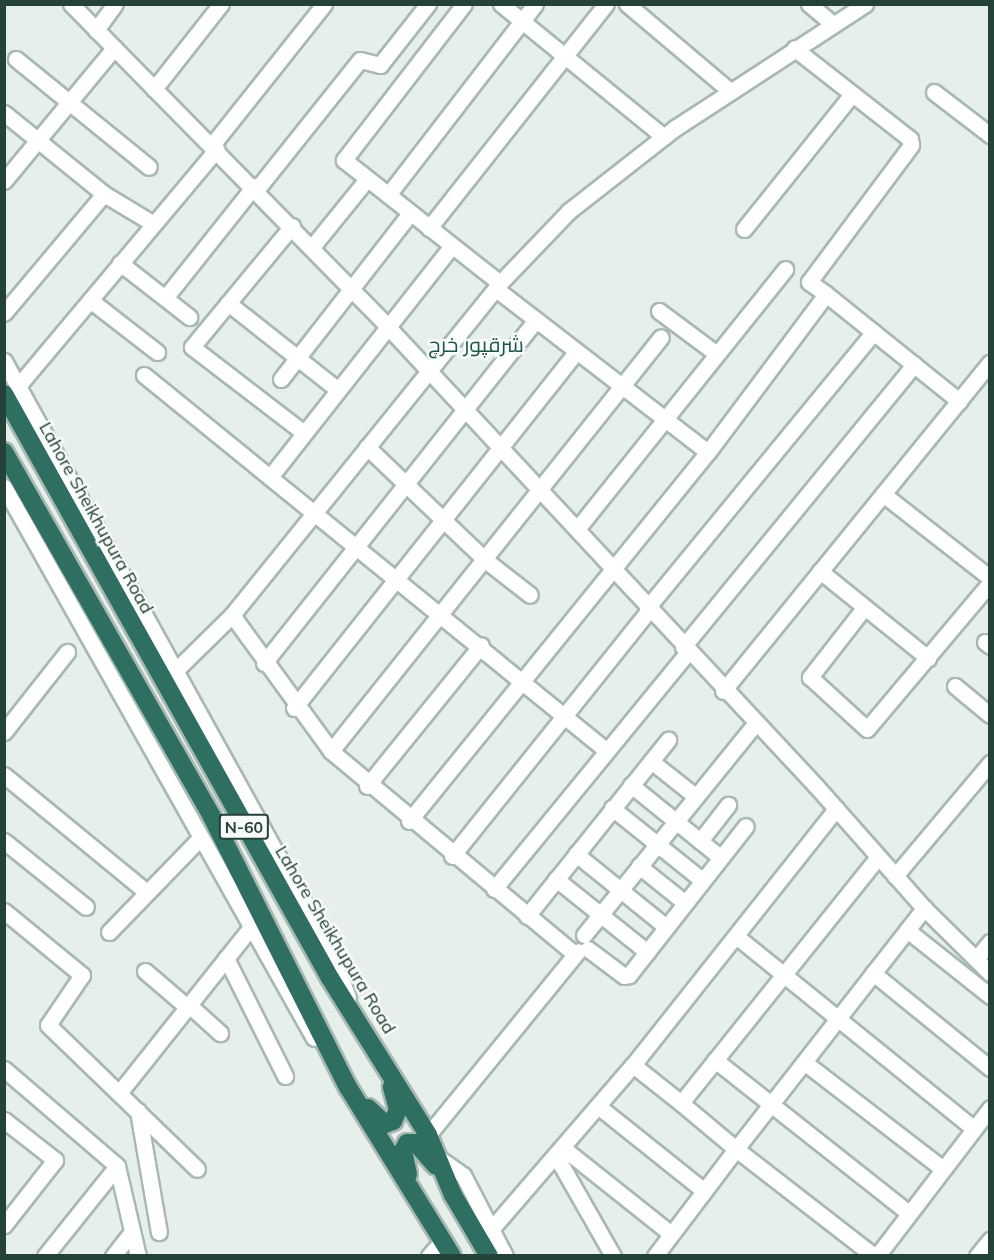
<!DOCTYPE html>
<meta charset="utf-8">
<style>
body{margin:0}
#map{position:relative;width:994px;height:1260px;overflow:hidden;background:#e6efeb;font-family:Mulish,Cairo,sans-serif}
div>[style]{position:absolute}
.roads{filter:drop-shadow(2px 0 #a8b8b2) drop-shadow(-2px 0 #a8b8b2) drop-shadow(0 2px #a8b8b2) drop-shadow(0 -2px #a8b8b2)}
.minor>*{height:15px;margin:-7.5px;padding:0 7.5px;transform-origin:7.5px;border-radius:7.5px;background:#fff}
.highway>*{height:18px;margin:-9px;padding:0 9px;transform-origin:9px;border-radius:9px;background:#2f6f62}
span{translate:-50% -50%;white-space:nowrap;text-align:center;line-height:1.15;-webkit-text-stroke:5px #f7fbf9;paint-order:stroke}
.shield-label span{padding:2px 4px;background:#f7fbf9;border:2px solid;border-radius:4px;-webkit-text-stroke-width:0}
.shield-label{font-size:16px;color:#24423a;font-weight:700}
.street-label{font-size:18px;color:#24423a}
.quarter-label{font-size:21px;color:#1f5548}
.frame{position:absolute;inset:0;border:6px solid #24423a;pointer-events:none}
</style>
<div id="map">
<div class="roads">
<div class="minor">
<div style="left:71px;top:4px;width:453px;rotate:45.5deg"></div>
<div style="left:388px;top:327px;width:628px;rotate:47deg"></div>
<div style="left:816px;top:786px;width:163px;rotate:48.5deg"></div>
<div style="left:924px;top:908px;width:93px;rotate:44.6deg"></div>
<div style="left:464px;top:4px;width:197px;rotate:127.6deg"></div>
<div style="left:344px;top:160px;width:199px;rotate:38.3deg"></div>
<div style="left:501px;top:4px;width:210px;rotate:39.2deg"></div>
<div style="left:627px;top:4px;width:135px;rotate:40.2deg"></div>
<div style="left:809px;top:4px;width:31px;rotate:40deg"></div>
<div style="left:96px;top:30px;width:32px;rotate:-54deg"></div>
<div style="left:16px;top:59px;width:171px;rotate:39.1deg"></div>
<div style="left:154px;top:89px;width:108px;rotate:-51.8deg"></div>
<div style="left:934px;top:92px;width:71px;rotate:37.5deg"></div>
<div style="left:4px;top:113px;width:129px;rotate:39deg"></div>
<div style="left:104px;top:194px;width:56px;rotate:31.1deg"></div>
<div style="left:212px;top:145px;width:180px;rotate:-51.5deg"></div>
<div style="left:4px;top:181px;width:173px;rotate:-50.4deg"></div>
<div style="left:257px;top:189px;width:165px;rotate:-51.4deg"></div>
<div style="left:360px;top:60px;width:21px;rotate:14deg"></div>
<div style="left:380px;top:65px;width:78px;rotate:-51.8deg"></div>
<div style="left:388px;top:195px;width:241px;rotate:-52.4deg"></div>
<div style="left:292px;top:226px;width:157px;rotate:129.6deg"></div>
<div style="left:192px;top:347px;width:141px;rotate:37.5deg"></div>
<div style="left:429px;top:228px;width:285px;rotate:-51.7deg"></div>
<div style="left:744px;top:229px;width:173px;rotate:-51.3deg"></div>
<div style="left:312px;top:247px;width:87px;rotate:-51deg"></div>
<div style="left:120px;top:263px;width:88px;rotate:38deg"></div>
<div style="left:496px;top:289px;width:267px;rotate:37.6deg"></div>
<div style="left:826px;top:294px;width:171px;rotate:38.8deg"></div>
<div style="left:165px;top:298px;width:143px;rotate:-51.5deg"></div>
<div style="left:90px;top:300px;width:85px;rotate:37.8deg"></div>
<div style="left:228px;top:303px;width:140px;rotate:38.3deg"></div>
<div style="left:659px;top:311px;width:72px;rotate:36.6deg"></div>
<div style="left:4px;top:313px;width:155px;rotate:-50deg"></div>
<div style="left:4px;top:361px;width:667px;rotate:61.05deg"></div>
<div style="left:327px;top:945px;width:56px;rotate:68deg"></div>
<div style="left:144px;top:375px;width:596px;rotate:39.08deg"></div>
<div style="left:281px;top:379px;width:210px;rotate:-52.1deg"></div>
<div style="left:18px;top:386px;width:309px;rotate:-50deg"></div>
<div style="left:367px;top:447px;width:162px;rotate:43.7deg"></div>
<div style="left:484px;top:559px;width:58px;rotate:38deg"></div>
<div style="left:270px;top:477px;width:294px;rotate:-51.8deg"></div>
<div style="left:4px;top:487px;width:632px;rotate:60.64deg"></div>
<div style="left:883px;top:494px;width:136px;rotate:38.1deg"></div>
<div style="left:577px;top:529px;width:333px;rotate:-51.3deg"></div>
<div style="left:820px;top:571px;width:139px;rotate:38.9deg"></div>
<div style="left:647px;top:608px;width:357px;rotate:-50.6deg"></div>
<div style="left:864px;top:608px;width:88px;rotate:128deg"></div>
<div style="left:810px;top:677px;width:77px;rotate:42.4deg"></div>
<div style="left:867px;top:729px;width:191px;rotate:-49.9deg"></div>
<div style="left:232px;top:615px;width:168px;rotate:53.9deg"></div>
<div style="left:331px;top:751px;width:317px;rotate:39.8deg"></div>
<div style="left:985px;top:642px;width:6px;rotate:39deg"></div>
<div style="left:683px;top:647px;width:365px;rotate:-50.7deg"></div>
<div style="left:264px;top:663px;width:438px;rotate:-51.6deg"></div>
<div style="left:175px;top:671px;width:80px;rotate:-44.5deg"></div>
<div style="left:232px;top:615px;width:427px;rotate:-51.1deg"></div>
<div style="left:500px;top:283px;width:100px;rotate:-46.2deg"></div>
<div style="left:569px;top:211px;width:135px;rotate:-38.1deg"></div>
<div style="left:675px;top:128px;width:227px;rotate:-33.1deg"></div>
<div style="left:955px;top:686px;width:45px;rotate:39.6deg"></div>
<div style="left:723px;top:691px;width:423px;rotate:-50.9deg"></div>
<div style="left:294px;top:708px;width:454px;rotate:-51.6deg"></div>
<div style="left:4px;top:732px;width:102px;rotate:-51.8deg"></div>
<div style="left:331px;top:751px;width:529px;rotate:-51.44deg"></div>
<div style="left:651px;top:761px;width:56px;rotate:38.5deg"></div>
<div style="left:4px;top:775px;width:181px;rotate:39.4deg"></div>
<div style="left:631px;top:785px;width:114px;rotate:39deg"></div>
<div style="left:367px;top:786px;width:181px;rotate:-51deg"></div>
<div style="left:612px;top:808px;width:115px;rotate:38.7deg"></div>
<div style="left:409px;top:821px;width:475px;rotate:-51deg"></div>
<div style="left:708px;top:452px;width:197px;rotate:-53.2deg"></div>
<div style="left:826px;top:294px;width:21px;rotate:-145deg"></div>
<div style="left:809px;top:282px;width:171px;rotate:-53.3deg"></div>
<div style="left:911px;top:145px;width:6px;rotate:-99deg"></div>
<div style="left:910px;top:139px;width:147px;rotate:-141.9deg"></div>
<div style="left:4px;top:841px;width:105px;rotate:38.8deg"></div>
<div style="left:700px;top:841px;width:46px;rotate:-52.1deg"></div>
<div style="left:576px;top:854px;width:116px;rotate:39deg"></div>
<div style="left:452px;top:856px;width:315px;rotate:-51.3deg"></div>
<div style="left:878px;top:857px;width:315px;rotate:128.7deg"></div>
<div style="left:681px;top:1103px;width:72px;rotate:39.9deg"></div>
<div style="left:736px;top:1149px;width:306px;rotate:-52deg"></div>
<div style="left:639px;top:866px;width:59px;rotate:38.8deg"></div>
<div style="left:895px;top:876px;width:148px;rotate:-49.9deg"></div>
<div style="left:556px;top:879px;width:117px;rotate:38.7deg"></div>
<div style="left:494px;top:889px;width:306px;rotate:-50.7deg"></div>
<div style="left:4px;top:911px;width:101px;rotate:39.4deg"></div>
<div style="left:82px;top:975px;width:60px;rotate:124.2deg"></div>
<div style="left:48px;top:1025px;width:207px;rotate:44deg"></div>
<div style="left:527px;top:916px;width:226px;rotate:-51.3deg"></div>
<div style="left:907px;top:930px;width:106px;rotate:38.5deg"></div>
<div style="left:109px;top:932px;width:131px;rotate:-45.9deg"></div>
<div style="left:584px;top:935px;width:270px;rotate:-51deg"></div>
<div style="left:736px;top:936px;width:306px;rotate:39deg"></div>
<div style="left:588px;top:949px;width:45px;rotate:36.9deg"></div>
<div style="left:624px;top:976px;width:5px;rotate:-11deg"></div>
<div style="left:629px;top:975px;width:189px;rotate:-51.9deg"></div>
<div style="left:226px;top:958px;width:132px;rotate:63.4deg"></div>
<div style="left:976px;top:959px;width:22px;rotate:-51deg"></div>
<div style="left:145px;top:971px;width:55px;rotate:40.6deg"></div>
<div style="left:873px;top:973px;width:151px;rotate:39.1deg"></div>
<div style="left:189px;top:1005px;width:42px;rotate:42.1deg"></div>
<div style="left:715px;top:1060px;width:247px;rotate:38.3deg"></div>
<div style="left:804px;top:1062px;width:175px;rotate:37.6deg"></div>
<div style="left:633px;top:1065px;width:61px;rotate:38.4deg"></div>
<div style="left:4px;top:1069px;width:149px;rotate:40.6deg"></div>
<div style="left:117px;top:1166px;width:92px;rotate:76.9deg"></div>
<div style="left:119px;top:1093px;width:212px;rotate:-51.5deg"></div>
<div style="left:598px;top:1106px;width:136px;rotate:38.7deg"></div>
<div style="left:138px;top:1111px;width:123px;rotate:80.2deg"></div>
<div style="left:4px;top:1120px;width:65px;rotate:38.1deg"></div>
<div style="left:55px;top:1160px;width:83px;rotate:128.1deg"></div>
<div style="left:428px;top:1135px;width:237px;rotate:-50.8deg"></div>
<div style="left:563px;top:1148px;width:138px;rotate:38.5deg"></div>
<div style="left:556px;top:1156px;width:115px;rotate:60.3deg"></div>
<div style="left:440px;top:1159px;width:28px;rotate:35deg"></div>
<div style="left:463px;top:1175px;width:91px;rotate:62.6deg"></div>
<div style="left:493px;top:1227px;width:214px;rotate:-49.2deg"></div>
<div style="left:633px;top:1065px;width:327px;rotate:-51.6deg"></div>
<div style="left:45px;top:1256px;width:115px;rotate:-51.3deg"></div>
<div style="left:113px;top:1256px;width:31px;rotate:-52deg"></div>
<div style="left:429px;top:1256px;width:21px;rotate:-49deg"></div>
<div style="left:655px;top:1256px;width:134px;rotate:-52.9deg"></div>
<div style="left:736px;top:1149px;width:175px;rotate:37.8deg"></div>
<div style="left:877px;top:1256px;width:186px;rotate:-52.6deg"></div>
<div style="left:977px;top:1256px;width:21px;rotate:-51deg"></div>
</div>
<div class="highway">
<div style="left:4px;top:394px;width:669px;rotate:60.83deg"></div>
<div style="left:330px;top:978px;width:185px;rotate:58deg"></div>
<div style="left:428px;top:1135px;width:65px;rotate:67.4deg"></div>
<div style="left:453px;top:1195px;width:71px;rotate:59.5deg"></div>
<div style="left:4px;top:452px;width:420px;rotate:60.3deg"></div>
<div style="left:212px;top:817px;width:302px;rotate:63.3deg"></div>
<div style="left:348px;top:1087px;width:198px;rotate:58.4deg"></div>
<div style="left:368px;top:1108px;width:23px;rotate:43deg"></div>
<div style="left:385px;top:1124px;width:9px;rotate:-21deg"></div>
<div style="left:393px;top:1121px;width:12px;rotate:-66deg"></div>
<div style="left:398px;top:1110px;width:24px;rotate:-105deg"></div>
<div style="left:408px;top:1174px;width:24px;rotate:-102deg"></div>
<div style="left:403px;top:1151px;width:9px;rotate:-63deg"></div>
<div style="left:407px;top:1143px;width:9px"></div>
<div style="left:416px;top:1143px;width:30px;rotate:49deg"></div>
</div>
</div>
<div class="shield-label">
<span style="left:244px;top:827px">N-60</span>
</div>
<div class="street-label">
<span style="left:96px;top:518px;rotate:61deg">Lahore Sheikhupura Road</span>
<span style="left:335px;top:940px;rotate:59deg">Lahore Sheikhupura Road</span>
</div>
<div class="quarter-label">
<span style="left:476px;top:344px">شرقپور خرچ</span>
</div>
<div class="frame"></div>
</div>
